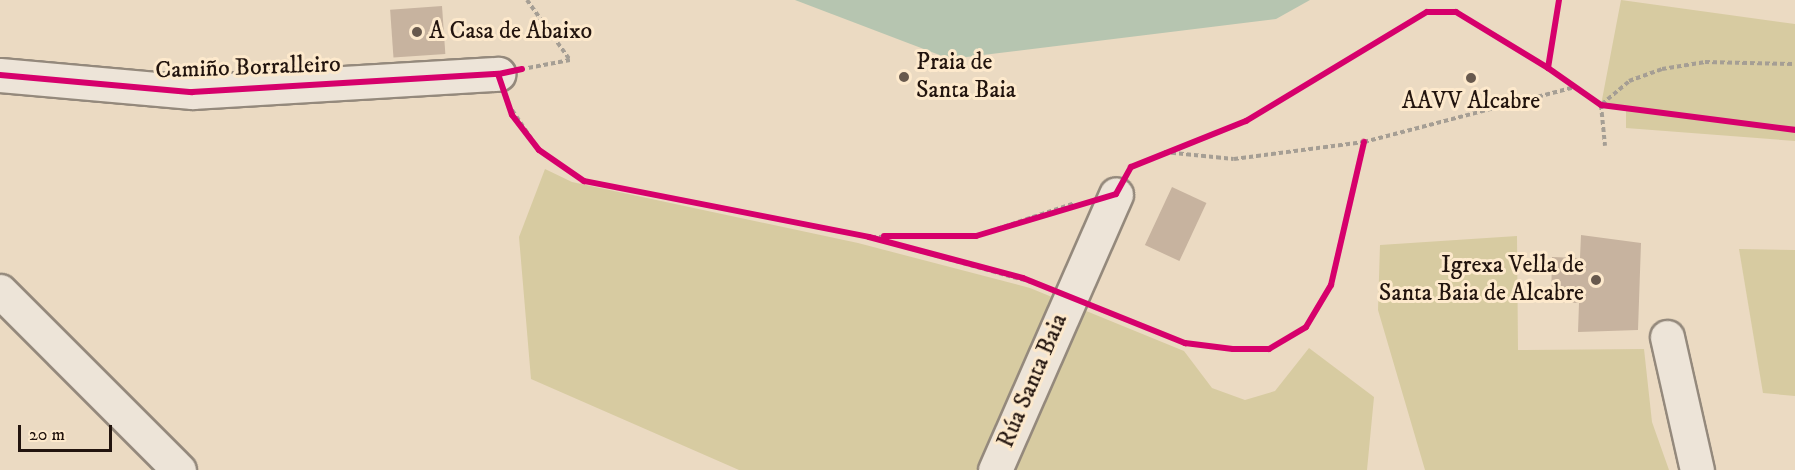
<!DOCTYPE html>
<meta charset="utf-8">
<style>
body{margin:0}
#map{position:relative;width:1795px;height:470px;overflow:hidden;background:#ebdac2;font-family:"IM FELL DW Pica",serif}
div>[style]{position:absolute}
.green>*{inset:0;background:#d7cba1}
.water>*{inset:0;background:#b6c5b0}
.building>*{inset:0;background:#c7b39f;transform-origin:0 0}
.path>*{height:4px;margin-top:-2px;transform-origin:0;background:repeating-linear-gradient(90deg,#a59e94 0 4.5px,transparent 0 7.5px)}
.roads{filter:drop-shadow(2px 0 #94897c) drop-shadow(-2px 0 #94897c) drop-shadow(0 2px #94897c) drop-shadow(0 -2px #94897c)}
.street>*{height:33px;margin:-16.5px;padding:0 16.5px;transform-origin:16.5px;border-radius:16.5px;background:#ede4d8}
.secondary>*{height:33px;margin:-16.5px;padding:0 16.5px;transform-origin:16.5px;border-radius:16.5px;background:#ede4d8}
.cycleway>*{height:6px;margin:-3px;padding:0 3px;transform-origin:3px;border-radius:3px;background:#d6006c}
.dots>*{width:16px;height:16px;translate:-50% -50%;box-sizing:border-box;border:3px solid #fde9cc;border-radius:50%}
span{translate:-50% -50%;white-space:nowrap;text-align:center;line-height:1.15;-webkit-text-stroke:6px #fde9cc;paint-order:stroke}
.poi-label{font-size:24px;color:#22140e}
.left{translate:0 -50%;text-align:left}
.right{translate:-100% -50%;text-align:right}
.street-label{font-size:24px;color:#22140e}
.scale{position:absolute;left:18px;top:425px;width:94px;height:27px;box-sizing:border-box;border:3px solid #22140e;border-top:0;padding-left:8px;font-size:18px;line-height:21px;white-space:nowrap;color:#22140e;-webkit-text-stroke:4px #fde9cc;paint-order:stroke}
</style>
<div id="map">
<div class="green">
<div style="clip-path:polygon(1621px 0,1795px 24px,1795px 141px,1626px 128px,1626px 108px,1601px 105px)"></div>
<div style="clip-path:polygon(545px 169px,572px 182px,858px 243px,1030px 288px,1184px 351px,1212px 388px,1245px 400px,1275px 391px,1309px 348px,1374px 397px,1367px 470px,739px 470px,531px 379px,519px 237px)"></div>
<div style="clip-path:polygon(1517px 236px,1518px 350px,1644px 349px,1652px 422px,1669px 470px,1425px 470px,1378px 310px,1380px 245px)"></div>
<div style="clip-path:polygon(1739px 249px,1795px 250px,1795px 396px,1763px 393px)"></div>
</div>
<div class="water">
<div style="clip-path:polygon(795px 0,1310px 0,1276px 19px,950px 59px)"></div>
</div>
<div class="building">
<div style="left:442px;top:6px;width:48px;height:52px;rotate:86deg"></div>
<div style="left:1172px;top:187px;width:38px;height:64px;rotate:25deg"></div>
<div style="clip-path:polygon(1581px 235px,1641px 243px,1638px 330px,1578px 332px,1579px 303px,1551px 302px,1552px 257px,1580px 258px)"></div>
</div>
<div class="path">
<div style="left:527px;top:0;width:74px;rotate:54.4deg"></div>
<div style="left:570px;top:60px;width:43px;rotate:169.2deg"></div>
<div style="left:1548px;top:68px;width:65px;rotate:34.9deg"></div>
<div style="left:1601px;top:105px;width:196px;rotate:7.3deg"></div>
<div style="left:508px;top:104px;width:55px;rotate:56deg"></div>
<div style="left:539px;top:150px;width:55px;rotate:34.6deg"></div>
<div style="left:584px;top:181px;width:290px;rotate:11.1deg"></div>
<div style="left:869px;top:237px;width:180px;rotate:15.5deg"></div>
<div style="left:1602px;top:104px;width:35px;rotate:-40deg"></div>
<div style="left:1629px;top:81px;width:35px;rotate:-20deg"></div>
<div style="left:1662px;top:69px;width:44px;rotate:-9.2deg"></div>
<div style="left:1705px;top:62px;width:90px;rotate:1.3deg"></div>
<div style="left:1601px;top:105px;width:41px;rotate:84.4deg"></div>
<div style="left:1164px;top:152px;width:70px;rotate:5.7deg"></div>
<div style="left:1234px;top:159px;width:131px;rotate:-7.5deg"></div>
<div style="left:1364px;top:142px;width:218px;rotate:-14.6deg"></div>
<div style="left:1132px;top:167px;width:123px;rotate:-22deg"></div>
<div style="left:1246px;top:121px;width:211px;rotate:-31.1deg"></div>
<div style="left:1427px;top:12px;width:29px"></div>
<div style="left:1456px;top:12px;width:108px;rotate:31.3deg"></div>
<div style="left:1548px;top:68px;width:69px;rotate:-80.8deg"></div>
<div style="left:872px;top:237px;width:104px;rotate:-0.6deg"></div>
<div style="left:976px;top:236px;width:104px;rotate:-18.4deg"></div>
<div style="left:1101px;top:310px;width:90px;rotate:21.4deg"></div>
<div style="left:1185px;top:343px;width:48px;rotate:7.1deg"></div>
<div style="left:1233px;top:349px;width:36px"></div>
<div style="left:1269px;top:349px;width:43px;rotate:-30.7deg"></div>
<div style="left:1306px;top:327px;width:49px;rotate:-59.2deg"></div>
<div style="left:1331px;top:285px;width:147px;rotate:-77deg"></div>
</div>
<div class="roads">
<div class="street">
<div style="left:0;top:75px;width:193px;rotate:5.1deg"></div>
<div style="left:192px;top:92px;width:307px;rotate:-3.4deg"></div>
<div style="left:1667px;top:337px;width:136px;rotate:77.3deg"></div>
<div style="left:995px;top:470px;width:301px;rotate:-66.3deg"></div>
</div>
<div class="secondary">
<div style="left:0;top:291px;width:253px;rotate:45deg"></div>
</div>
</div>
<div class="cycleway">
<div style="left:1548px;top:68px;width:65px;rotate:34.9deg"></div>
<div style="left:1601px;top:105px;width:196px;rotate:7.3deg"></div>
<div style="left:522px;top:69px;width:25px;rotate:168deg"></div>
<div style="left:498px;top:74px;width:43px;rotate:71.1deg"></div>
<div style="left:512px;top:115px;width:44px;rotate:52.4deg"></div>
<div style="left:539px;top:150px;width:55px;rotate:34.6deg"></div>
<div style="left:584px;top:181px;width:290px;rotate:11.1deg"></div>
<div style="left:869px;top:237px;width:159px;rotate:14.9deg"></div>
<div style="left:1023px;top:278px;width:175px;rotate:21.9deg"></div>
<div style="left:1185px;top:343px;width:48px;rotate:7.1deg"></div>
<div style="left:1233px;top:349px;width:36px"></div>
<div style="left:1269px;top:349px;width:43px;rotate:-30.7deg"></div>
<div style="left:1306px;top:327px;width:49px;rotate:-59.2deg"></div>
<div style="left:1331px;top:285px;width:147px;rotate:-77deg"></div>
<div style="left:0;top:75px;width:193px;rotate:5.1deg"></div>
<div style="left:192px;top:92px;width:307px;rotate:-3.4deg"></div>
<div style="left:884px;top:236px;width:92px"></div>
<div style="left:976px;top:236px;width:146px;rotate:-16.7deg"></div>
<div style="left:1116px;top:194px;width:31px;rotate:-61deg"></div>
<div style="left:1131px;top:167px;width:124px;rotate:-21.8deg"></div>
<div style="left:1246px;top:121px;width:211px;rotate:-31.1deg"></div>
<div style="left:1427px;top:12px;width:29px"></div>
<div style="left:1456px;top:12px;width:108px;rotate:31.3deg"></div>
<div style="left:1548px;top:68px;width:69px;rotate:-80.8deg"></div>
</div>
<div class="dots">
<div style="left:417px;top:32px;background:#68594d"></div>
<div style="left:904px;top:77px;background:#68594d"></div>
<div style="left:1471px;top:78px;background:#68594d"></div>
<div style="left:1596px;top:280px;background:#68594d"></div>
</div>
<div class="poi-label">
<span class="left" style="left:429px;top:32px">A Casa de Abaixo</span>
<span class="left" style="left:916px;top:77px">Praia de<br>Santa Baia</span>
<span style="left:1471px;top:102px">AAVV Alcabre</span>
<span class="right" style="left:1584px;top:280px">Igrexa Vella de<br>Santa Baia de Alcabre</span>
</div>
<div class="street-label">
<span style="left:248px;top:68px;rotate:-2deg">Camiño Borralleiro</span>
<span style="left:1033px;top:381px;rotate:-67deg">Rúa Santa Baia</span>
</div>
<div class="scale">20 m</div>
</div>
